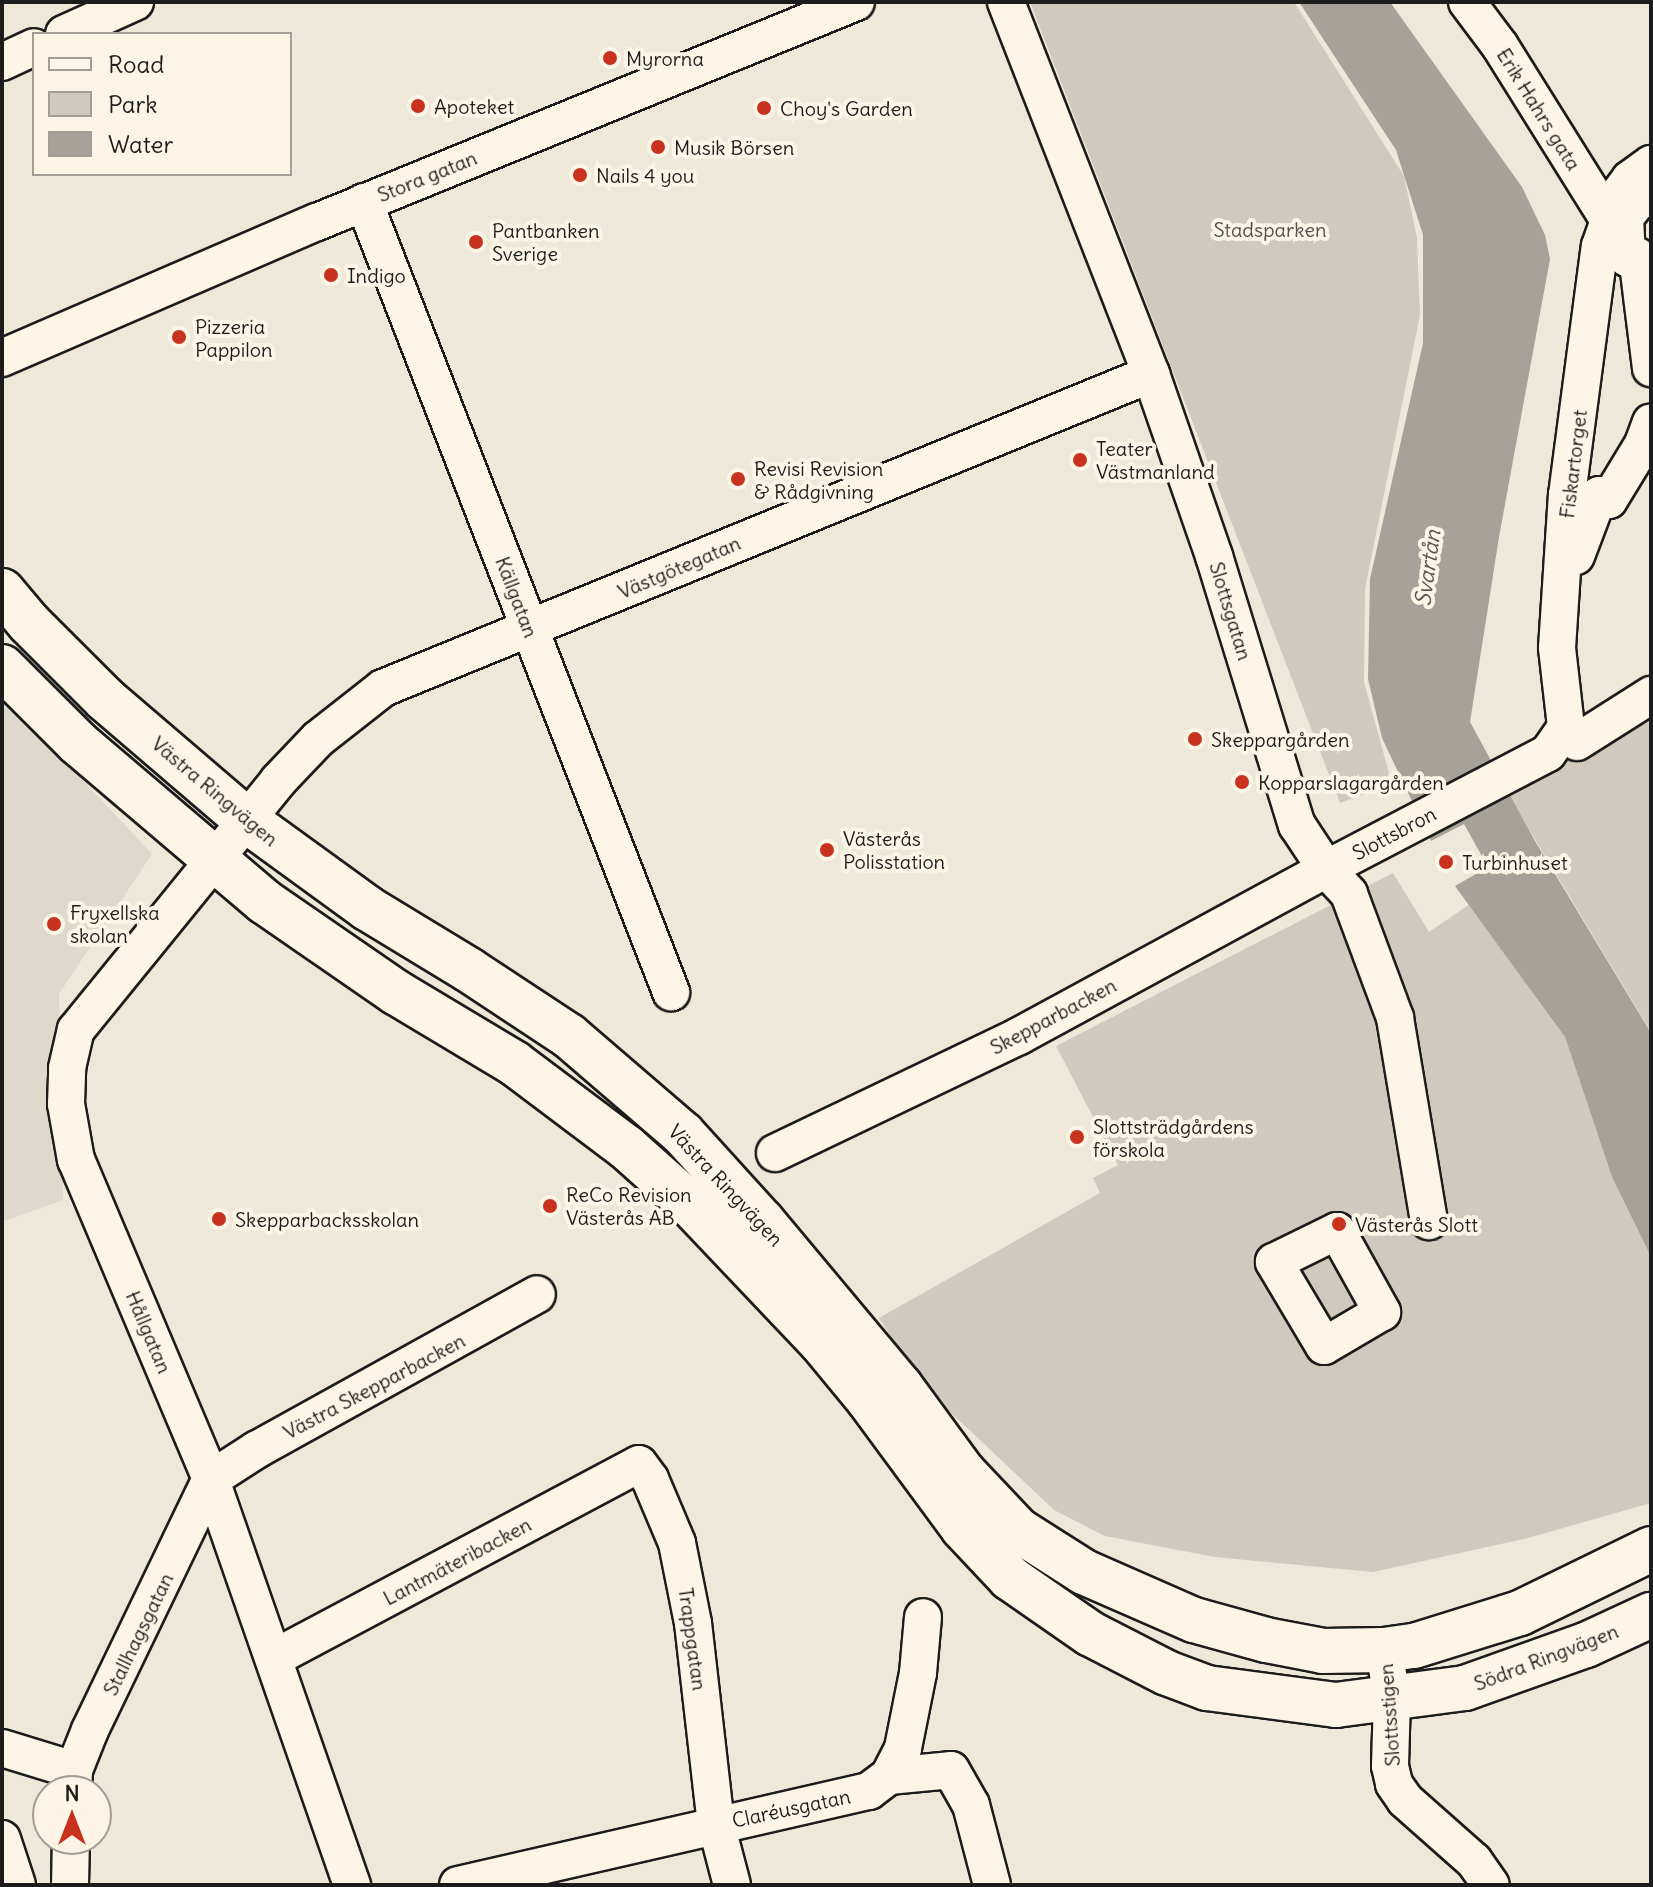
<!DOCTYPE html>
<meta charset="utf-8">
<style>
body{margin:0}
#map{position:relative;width:1653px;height:1887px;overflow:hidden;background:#eee8d9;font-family:Delius,sans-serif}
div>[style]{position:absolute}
.built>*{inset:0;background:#ded9cb}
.green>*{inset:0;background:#cfcabd}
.water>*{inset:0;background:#a7a299}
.roads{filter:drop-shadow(2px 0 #1c1c1c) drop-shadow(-2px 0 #1c1c1c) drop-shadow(0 2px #1c1c1c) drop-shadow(0 -2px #1c1c1c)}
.street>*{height:36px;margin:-18px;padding:0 18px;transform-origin:18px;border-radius:18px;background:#fcf5e5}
.secondary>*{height:44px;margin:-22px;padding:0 22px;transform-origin:22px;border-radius:22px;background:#fcf5e5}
.dots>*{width:22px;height:22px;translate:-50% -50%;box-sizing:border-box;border:4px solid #fcf5e5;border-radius:50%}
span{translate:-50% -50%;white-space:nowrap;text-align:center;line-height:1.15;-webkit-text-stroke:8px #fcf5e5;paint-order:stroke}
.poi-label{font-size:20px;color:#1c1c1c}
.left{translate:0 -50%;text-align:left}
.street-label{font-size:20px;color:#1c1c1c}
.park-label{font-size:20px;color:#52504c}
.water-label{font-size:22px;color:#5b5854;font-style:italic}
.frame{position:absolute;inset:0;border:4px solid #1c1c1c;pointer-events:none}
.legend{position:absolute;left:32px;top:32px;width:260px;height:144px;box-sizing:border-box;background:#fcf5e5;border:2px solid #a29e95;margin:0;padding:10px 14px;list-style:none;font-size:24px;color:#1c1c1c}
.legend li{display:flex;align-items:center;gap:16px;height:40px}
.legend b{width:40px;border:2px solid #a29e95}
.north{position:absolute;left:32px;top:1775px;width:80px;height:80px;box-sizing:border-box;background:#fcf5e5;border:2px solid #a29e95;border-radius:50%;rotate:0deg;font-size:22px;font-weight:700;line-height:32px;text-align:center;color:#1c1c1c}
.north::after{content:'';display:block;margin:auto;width:28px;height:36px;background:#c8321e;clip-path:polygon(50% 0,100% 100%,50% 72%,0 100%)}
</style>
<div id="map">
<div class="built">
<div style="clip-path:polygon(2px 694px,152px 854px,59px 994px,63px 1200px,2px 1222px)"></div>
</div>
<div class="green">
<div style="clip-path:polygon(1030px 2px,1294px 2px,1404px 176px,1417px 238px,1420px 315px,1365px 589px,1364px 682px,1392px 784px,1340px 803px)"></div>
<div style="clip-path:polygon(1651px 721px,1651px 1032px,1506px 791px)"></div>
<div style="clip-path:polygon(1393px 873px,1429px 932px,1470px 904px,1565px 1037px,1612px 1177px,1651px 1257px,1651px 1503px,1528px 1538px,1373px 1572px,1215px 1557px,1105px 1536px,1054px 1510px,922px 1385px,879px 1318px,1100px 1193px,1093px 1178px,1118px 1165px,1056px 1046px)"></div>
</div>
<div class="water">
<div style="clip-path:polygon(1299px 2px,1390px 2px,1522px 187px,1545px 235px,1550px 259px,1499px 537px,1470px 722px,1535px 841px,1651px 1033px,1651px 1257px,1612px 1177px,1565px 1037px,1455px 886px,1488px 867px,1464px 824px,1431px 841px,1382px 738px,1368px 679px,1370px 579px,1423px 343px,1423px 235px,1396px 150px)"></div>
</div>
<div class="roads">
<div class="street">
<div style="left:1006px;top:2px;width:399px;rotate:68.7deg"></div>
<div style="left:1151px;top:374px;width:193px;rotate:70.9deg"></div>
<div style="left:1214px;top:556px;width:282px;rotate:72.9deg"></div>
<div style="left:1297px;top:825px;width:53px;rotate:56.6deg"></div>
<div style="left:1326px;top:869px;width:34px;rotate:47deg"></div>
<div style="left:1349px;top:894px;width:132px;rotate:69.6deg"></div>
<div style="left:1395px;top:1018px;width:206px;rotate:80.5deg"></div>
<div style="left:1467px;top:2px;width:55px;rotate:53.1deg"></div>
<div style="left:1500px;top:46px;width:204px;rotate:58deg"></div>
<div style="left:64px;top:34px;width:78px;rotate:-24.3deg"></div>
<div style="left:2px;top:62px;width:35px;rotate:-25deg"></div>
<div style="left:1651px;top:199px;width:10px;rotate:-107deg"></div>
<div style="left:1648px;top:189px;width:36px;rotate:129deg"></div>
<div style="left:1625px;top:217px;width:41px;rotate:87.2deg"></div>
<div style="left:1627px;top:258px;width:10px;rotate:-11deg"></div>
<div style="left:1637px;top:256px;width:113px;rotate:82.9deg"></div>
<div style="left:364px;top:202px;width:848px;rotate:68.76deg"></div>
<div style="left:2px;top:358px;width:343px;rotate:-23.4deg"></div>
<div style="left:317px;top:222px;width:582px;rotate:-22.2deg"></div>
<div style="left:1576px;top:556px;width:65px;rotate:-69.3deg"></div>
<div style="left:1599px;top:495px;width:11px;rotate:27deg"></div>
<div style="left:1609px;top:500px;width:66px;rotate:-58.7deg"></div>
<div style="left:1643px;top:444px;width:23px;rotate:-70deg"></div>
<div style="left:1577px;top:742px;width:88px;rotate:-32.4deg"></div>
<div style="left:775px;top:1153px;width:271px;rotate:-25.6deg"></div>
<div style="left:1019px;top:1036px;width:349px;rotate:-28.5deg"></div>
<div style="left:1326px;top:869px;width:250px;rotate:-27.6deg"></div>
<div style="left:1548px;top:753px;width:32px;rotate:-55deg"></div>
<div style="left:1566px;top:727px;width:80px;rotate:-96.5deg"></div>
<div style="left:1557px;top:648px;width:153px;rotate:-86.3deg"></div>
<div style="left:1567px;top:495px;width:251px;rotate:-82.5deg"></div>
<div style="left:1600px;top:246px;width:54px;rotate:-70.6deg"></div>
<div style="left:1618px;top:195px;width:20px;rotate:-53deg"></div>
<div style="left:1630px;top:179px;width:26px;rotate:-36deg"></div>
<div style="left:1337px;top:1231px;width:93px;rotate:60.9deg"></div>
<div style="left:1382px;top:1312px;width:67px;rotate:149.6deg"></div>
<div style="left:1324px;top:1346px;width:98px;rotate:-120.8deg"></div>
<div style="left:1274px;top:1262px;width:70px;rotate:-26.2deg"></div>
<div style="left:1384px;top:1650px;width:49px;rotate:80.5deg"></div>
<div style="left:1392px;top:1698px;width:68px;rotate:91.7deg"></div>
<div style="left:1390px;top:1766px;width:18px;rotate:77deg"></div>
<div style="left:1394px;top:1784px;width:19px;rotate:55deg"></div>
<div style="left:1405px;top:1800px;width:92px;rotate:41.5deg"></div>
<div style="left:1474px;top:1861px;width:29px;rotate:55deg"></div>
<div style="left:274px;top:1658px;width:413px;rotate:-28deg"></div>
<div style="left:639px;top:1464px;width:19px;rotate:54deg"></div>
<div style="left:650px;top:1479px;width:69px;rotate:67.1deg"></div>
<div style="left:677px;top:1543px;width:82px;rotate:78.7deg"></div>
<div style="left:693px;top:1623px;width:202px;rotate:83.5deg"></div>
<div style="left:716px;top:1824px;width:63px;rotate:75.3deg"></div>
<div style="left:2px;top:1748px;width:75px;rotate:17deg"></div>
<div style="left:889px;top:1776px;width:62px;rotate:-5.5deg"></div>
<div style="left:951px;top:1770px;width:40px;rotate:60.3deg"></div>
<div style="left:971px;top:1805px;width:83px;rotate:75.3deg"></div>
<div style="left:73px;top:1791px;width:21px;rotate:-87deg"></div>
<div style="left:74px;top:1770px;width:43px;rotate:-68.2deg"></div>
<div style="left:90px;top:1730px;width:279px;rotate:-64.3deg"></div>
<div style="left:211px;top:1479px;width:54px;rotate:-32.8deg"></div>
<div style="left:256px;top:1450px;width:321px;rotate:-29deg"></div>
<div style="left:2px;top:1839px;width:48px;rotate:71.9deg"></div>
<div style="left:70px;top:1885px;width:46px;rotate:-88.8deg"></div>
<div style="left:352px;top:1885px;width:430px;rotate:-109.2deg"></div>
<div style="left:211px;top:1479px;width:346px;rotate:-112.9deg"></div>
<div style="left:76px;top:1160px;width:57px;rotate:-100.1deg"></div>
<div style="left:66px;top:1104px;width:36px;rotate:-88deg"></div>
<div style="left:67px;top:1068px;width:39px;rotate:-77deg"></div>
<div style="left:76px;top:1030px;width:321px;rotate:-50.9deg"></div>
<div style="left:278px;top:781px;width:58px;rotate:-46.4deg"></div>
<div style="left:318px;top:739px;width:83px;rotate:-38.1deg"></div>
<div style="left:383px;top:688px;width:830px;rotate:-22.24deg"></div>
<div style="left:458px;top:1885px;width:422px;rotate:-12.9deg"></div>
<div style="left:869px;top:1791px;width:25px;rotate:-37deg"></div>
<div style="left:889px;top:1776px;width:31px;rotate:-63deg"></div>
<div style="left:903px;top:1748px;width:76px;rotate:-78.7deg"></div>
<div style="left:918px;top:1673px;width:56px;rotate:-84.9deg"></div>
</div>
<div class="secondary">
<div style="left:2px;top:591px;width:42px;rotate:49.8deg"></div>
<div style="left:29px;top:623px;width:107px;rotate:45deg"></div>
<div style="left:105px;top:699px;width:186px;rotate:40.6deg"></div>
<div style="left:246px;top:820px;width:150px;rotate:36deg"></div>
<div style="left:367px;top:908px;width:119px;rotate:31.3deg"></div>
<div style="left:469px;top:970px;width:120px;rotate:33.4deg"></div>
<div style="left:569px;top:1036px;width:150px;rotate:40.7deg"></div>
<div style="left:683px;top:1134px;width:118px;rotate:47.8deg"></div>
<div style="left:762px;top:1221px;width:215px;rotate:50.1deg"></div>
<div style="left:900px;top:1386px;width:107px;rotate:53.8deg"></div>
<div style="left:963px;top:1472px;width:80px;rotate:46.5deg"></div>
<div style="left:1018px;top:1530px;width:78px;rotate:32.5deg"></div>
<div style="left:1084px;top:1572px;width:120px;rotate:23.6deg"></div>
<div style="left:1194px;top:1620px;width:75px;rotate:15.5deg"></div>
<div style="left:1266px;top:1640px;width:58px;rotate:10.9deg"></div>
<div style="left:1323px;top:1651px;width:61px;rotate:-0.9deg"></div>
<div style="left:1384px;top:1650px;width:30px;rotate:-8deg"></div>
<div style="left:1414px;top:1646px;width:111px;rotate:-17.3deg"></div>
<div style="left:1520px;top:1613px;width:146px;rotate:-26deg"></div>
<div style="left:2px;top:667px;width:107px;rotate:45deg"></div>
<div style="left:78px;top:743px;width:245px;rotate:40.4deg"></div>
<div style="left:265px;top:902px;width:160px;rotate:34.6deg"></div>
<div style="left:397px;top:993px;width:136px;rotate:30.9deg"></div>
<div style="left:514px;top:1063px;width:140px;rotate:36.9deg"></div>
<div style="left:626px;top:1147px;width:86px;rotate:41.7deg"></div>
<div style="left:690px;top:1204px;width:190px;rotate:46.5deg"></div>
<div style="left:821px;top:1342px;width:74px;rotate:50.5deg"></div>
<div style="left:868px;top:1399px;width:160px;rotate:53.6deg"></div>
<div style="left:963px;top:1528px;width:69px;rotate:46.8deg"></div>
<div style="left:1010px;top:1578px;width:98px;rotate:34.7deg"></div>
<div style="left:1091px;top:1634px;width:85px;rotate:27.2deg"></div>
<div style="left:1167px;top:1673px;width:43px;rotate:20.6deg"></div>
<div style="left:1207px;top:1688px;width:130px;rotate:7.5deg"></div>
<div style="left:1336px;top:1705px;width:130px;rotate:-7.5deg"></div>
<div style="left:1465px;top:1688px;width:128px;rotate:-19.6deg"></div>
<div style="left:1586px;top:1645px;width:72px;rotate:-24.8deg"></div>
</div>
</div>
<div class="dots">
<div style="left:610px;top:58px;background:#c8321e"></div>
<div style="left:418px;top:106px;background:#c8321e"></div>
<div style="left:764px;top:108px;background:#c8321e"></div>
<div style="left:658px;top:147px;background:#c8321e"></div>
<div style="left:580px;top:175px;background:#c8321e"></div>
<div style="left:476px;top:242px;background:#c8321e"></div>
<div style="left:331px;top:275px;background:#c8321e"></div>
<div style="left:179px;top:337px;background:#c8321e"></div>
<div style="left:1080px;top:460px;background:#c8321e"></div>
<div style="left:738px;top:479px;background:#c8321e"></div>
<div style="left:1195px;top:739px;background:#c8321e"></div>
<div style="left:1242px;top:782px;background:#c8321e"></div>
<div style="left:827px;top:850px;background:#c8321e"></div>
<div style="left:1446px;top:862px;background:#c8321e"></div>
<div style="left:54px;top:924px;background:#c8321e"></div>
<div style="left:1077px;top:1137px;background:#c8321e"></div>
<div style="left:550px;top:1206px;background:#c8321e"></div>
<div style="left:219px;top:1219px;background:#c8321e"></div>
<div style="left:1339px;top:1224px;background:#c8321e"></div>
</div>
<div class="poi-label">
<span class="left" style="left:626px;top:58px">Myrorna</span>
<span class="left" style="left:434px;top:106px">Apoteket</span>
<span class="left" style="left:780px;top:108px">Choy's Garden</span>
<span class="left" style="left:674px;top:147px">Musik Börsen</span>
<span class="left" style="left:596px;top:175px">Nails 4 you</span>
<span class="left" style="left:492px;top:242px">Pantbanken<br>Sverige</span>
<span class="left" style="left:347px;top:275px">Indigo</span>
<span class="left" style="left:195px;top:338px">Pizzeria<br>Pappilon</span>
<span class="left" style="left:1096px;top:460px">Teater<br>Västmanland</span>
<span class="left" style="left:754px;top:480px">Revisi Revision<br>&amp; Rådgivning</span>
<span class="left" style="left:1211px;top:739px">Skeppargården</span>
<span class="left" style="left:1258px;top:782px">Kopparslagargården</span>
<span class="left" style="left:843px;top:850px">Västerås<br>Polisstation</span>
<span class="left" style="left:1462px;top:862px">Turbinhuset</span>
<span class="left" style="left:70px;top:924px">Fryxellska<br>skolan</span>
<span class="left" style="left:1093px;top:1138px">Slottsträdgårdens<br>förskola</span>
<span class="left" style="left:566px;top:1206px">ReCo Revision<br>Västerås AB</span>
<span class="left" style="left:235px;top:1219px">Skepparbacksskolan</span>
<span class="left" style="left:1355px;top:1224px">Västerås Slott</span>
</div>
<div class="street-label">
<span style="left:1539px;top:109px;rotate:58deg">Erik Hahrs gata</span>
<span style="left:427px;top:176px;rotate:-22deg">Stora gatan</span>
<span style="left:1573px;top:464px;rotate:-83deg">Fiskartorget</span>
<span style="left:679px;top:567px;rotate:-23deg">Västgötegatan</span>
<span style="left:517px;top:597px;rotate:69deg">Källgatan</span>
<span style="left:1231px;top:611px;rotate:73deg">Slottsgatan</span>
<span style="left:215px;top:791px;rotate:40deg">Västra Ringvägen</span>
<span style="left:1394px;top:833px;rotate:-28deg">Slottsbron</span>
<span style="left:1053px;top:1016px;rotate:-28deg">Skepparbacken</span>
<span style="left:726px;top:1185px;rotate:47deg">Västra Ringvägen</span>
<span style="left:149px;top:1332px;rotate:67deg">Hållgatan</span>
<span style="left:374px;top:1386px;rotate:-28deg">Västra Skepparbacken</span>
<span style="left:457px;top:1561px;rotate:-28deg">Lantmäteribacken</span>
<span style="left:138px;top:1634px;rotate:-64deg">Stallhagsgatan</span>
<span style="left:693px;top:1639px;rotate:82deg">Trappgatan</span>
<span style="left:1546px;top:1657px;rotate:-21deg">Södra Ringvägen</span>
<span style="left:1389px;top:1715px;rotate:-94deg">Slottsstigen</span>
<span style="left:791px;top:1808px;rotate:-12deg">Claréusgatan</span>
</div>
<div class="park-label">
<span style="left:1270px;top:229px">Stadsparken</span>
</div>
<div class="water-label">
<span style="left:1428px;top:568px;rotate:-82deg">Svartån</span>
</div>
<div class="frame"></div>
<ul class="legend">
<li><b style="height:10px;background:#fcf5e5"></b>Road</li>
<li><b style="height:22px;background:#cfcabd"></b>Park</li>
<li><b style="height:22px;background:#a7a299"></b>Water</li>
</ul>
<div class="north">N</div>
</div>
